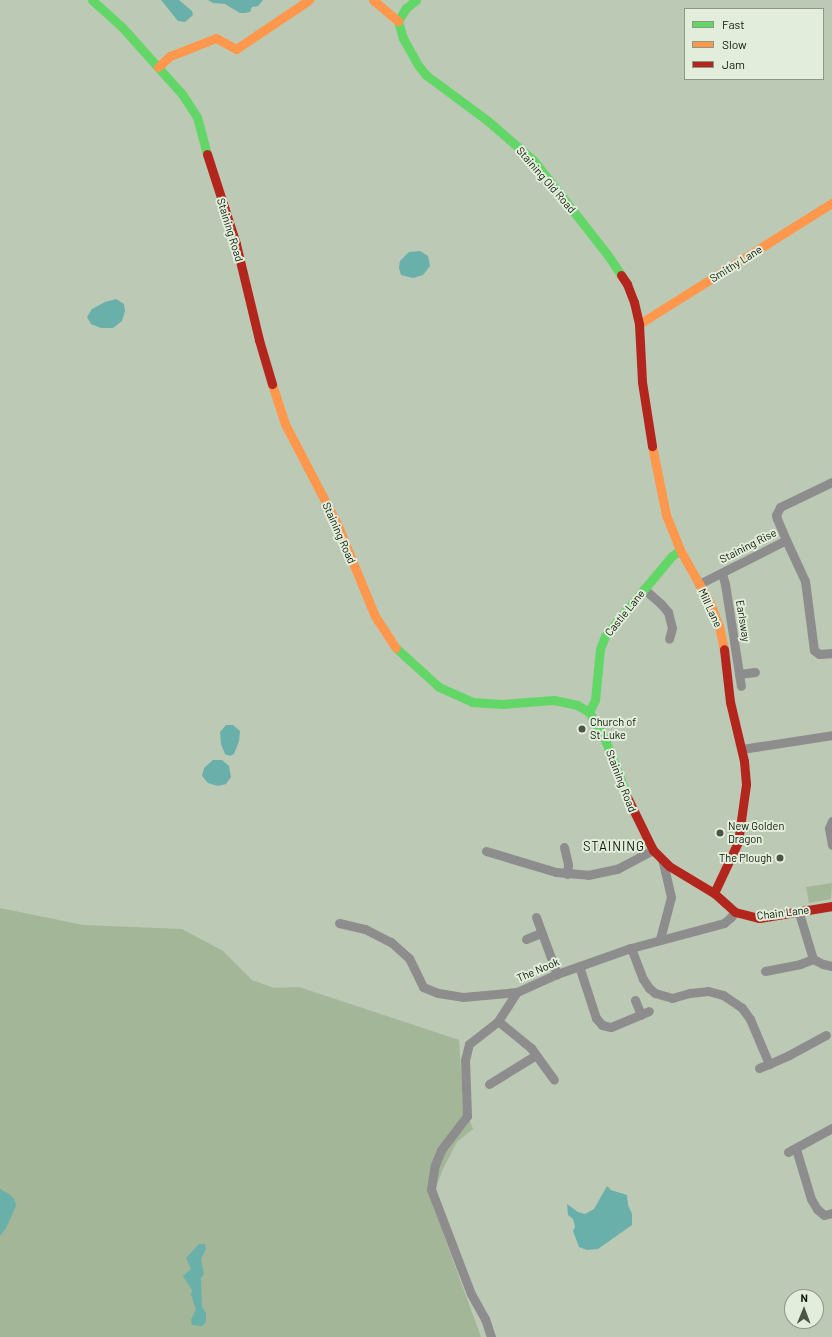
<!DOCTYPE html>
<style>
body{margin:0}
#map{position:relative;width:832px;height:1337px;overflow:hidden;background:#bcc9b4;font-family:Barlow,sans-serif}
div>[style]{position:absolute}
.green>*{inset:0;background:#a3b798}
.water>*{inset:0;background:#69b0aa}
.street>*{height:9px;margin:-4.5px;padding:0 4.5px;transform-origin:4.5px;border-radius:4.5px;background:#8e8d8e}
.fast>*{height:9px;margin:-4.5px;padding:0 4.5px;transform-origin:4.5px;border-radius:4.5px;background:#63d668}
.slow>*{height:9px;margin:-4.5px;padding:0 4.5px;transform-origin:4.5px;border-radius:4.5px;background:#ff974d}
.jam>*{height:9px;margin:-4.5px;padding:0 4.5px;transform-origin:4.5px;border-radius:4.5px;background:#b3261e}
.dots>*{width:11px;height:11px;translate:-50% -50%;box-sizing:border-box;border:2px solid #e2eedb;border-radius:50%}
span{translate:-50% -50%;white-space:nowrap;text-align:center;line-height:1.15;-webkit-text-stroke:4px #e2eedb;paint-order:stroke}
.street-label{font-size:11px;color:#0e1709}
.poi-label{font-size:11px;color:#0e1709}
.left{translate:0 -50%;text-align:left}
.right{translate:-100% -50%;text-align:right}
.quarter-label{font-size:13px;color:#0e1709;letter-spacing:1px}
.legend{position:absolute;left:684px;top:8px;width:140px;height:72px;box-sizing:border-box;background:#e2eedb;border:1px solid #8d9887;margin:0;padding:5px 7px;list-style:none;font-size:12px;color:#0e1709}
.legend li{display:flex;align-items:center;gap:8px;height:20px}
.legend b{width:20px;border:1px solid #8d9887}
.north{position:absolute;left:784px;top:1289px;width:40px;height:40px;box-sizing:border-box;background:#e2eedb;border:1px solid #8d9887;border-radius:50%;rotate:1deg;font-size:11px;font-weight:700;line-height:16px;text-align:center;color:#0e1709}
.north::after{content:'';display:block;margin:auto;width:14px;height:18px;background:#4b5545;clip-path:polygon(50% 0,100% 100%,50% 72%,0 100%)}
</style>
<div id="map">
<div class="green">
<div style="clip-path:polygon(832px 883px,831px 899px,809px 903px,806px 887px)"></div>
<div style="clip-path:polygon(0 908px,83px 925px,182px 929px,223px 951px,252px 980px,274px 988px,299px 987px,459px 1040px,463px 1101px,473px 1129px,457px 1142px,443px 1169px,431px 1200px,481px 1337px,0 1337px)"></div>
</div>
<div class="water">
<div style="clip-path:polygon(161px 0,179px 0,192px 11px,193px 15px,185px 22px,178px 21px)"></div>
<div style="clip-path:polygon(208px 0,263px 0,258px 6px,252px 7px,250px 12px,245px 13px,240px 13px,225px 4px,213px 3px)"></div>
<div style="clip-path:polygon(420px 251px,428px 256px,430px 266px,423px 275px,413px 278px,401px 275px,399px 268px,400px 261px,409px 252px)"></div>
<div style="clip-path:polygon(116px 299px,124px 304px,125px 311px,122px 321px,113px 328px,101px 328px,91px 324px,87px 317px,92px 309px,105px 302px)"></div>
<div style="clip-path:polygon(226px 725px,233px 725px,240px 731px,239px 741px,234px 754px,230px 756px,225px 754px,221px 744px,220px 732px)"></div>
<div style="clip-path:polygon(213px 760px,222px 760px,229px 766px,231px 777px,226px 784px,218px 786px,208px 783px,202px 776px,204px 768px)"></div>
<div style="clip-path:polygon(607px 1186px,611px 1190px,627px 1195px,628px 1205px,632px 1214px,632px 1225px,598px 1249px,587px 1250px,579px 1247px,573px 1231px,575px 1227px,573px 1219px,568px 1215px,567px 1204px,578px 1212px,585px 1214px,594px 1209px)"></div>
<div style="clip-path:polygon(0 1189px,9px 1194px,15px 1200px,16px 1206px,6px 1228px,0 1236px)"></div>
<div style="clip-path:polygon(199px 1244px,205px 1244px,206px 1249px,201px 1259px,204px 1274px,201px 1278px,202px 1307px,206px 1313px,206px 1321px,204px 1325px,201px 1326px,192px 1325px,191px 1320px,196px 1309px,191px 1295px,192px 1290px,183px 1276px,191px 1269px,186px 1258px)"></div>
</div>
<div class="street">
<div style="left:786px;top:540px;width:45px;rotate:65.1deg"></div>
<div style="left:805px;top:581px;width:70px;rotate:82.6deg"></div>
<div style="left:814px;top:650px;width:6px;rotate:39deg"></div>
<div style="left:819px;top:654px;width:13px;rotate:-4deg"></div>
<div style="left:722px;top:573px;width:11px;rotate:75deg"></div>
<div style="left:725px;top:584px;width:103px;rotate:81.1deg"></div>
<div style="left:699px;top:584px;width:97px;rotate:-26.8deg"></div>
<div style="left:786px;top:540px;width:23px;rotate:-113deg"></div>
<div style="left:777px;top:519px;width:4px;rotate:-104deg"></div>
<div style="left:776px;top:515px;width:9px;rotate:-63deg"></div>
<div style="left:780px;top:507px;width:58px;rotate:-25.7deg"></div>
<div style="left:644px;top:589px;width:23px;rotate:41deg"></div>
<div style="left:661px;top:604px;width:11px;rotate:49deg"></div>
<div style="left:668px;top:612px;width:16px;rotate:76deg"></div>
<div style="left:672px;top:628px;width:11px;rotate:105deg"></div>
<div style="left:739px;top:674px;width:16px;rotate:-7deg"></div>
<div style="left:742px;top:749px;width:91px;rotate:-8.8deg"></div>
<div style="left:832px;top:821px;width:8px;rotate:113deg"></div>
<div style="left:829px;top:828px;width:17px;rotate:80deg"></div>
<div style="left:564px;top:847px;width:18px;rotate:77deg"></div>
<div style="left:568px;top:865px;width:9px;rotate:96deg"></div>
<div style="left:486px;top:851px;width:73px;rotate:16.7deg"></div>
<div style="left:556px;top:872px;width:32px;rotate:5deg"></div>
<div style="left:588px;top:875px;width:30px;rotate:-12deg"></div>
<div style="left:617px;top:869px;width:41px;rotate:-27.8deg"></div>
<div style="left:536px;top:917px;width:61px;rotate:69.8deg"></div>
<div style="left:339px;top:923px;width:27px;rotate:13deg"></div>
<div style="left:365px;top:929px;width:29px;rotate:27deg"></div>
<div style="left:391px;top:942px;width:24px;rotate:42deg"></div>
<div style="left:409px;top:958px;width:32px;rotate:64deg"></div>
<div style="left:423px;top:987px;width:16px;rotate:22deg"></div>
<div style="left:438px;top:993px;width:25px;rotate:9deg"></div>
<div style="left:463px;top:997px;width:54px;rotate:-5.3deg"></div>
<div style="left:526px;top:939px;width:16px;rotate:-22deg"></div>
<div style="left:660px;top:939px;width:43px;rotate:-75.3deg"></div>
<div style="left:671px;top:897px;width:37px;rotate:-103deg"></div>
<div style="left:631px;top:948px;width:33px;rotate:69deg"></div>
<div style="left:643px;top:979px;width:11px;rotate:56deg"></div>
<div style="left:649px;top:988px;width:8px;rotate:40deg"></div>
<div style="left:655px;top:993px;width:18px;rotate:16deg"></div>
<div style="left:672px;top:998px;width:19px;rotate:-16deg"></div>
<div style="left:690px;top:993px;width:18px;rotate:-6deg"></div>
<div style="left:708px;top:991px;width:16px;rotate:15deg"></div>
<div style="left:723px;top:995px;width:23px;rotate:34deg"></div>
<div style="left:742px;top:1008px;width:14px;rotate:54deg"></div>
<div style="left:750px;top:1019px;width:49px;rotate:67.1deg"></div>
<div style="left:769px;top:1064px;width:22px;rotate:-24deg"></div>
<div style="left:789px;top:1055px;width:42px;rotate:-28.4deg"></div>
<div style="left:813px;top:959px;width:11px;rotate:27deg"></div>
<div style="left:823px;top:964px;width:9px;rotate:13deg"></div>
<div style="left:579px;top:966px;width:55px;rotate:71.9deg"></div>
<div style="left:596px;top:1018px;width:9px;rotate:49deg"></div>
<div style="left:602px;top:1025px;width:9px;rotate:13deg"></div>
<div style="left:611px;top:1027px;width:41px;rotate:-22.8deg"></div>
<div style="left:765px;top:971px;width:36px;rotate:-11deg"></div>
<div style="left:800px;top:964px;width:14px;rotate:-21deg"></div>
<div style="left:813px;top:959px;width:48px;rotate:-106.9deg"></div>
<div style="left:635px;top:1000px;width:16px;rotate:68deg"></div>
<div style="left:498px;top:1021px;width:43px;rotate:39.3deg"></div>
<div style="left:531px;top:1048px;width:39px;rotate:54deg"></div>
<div style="left:759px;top:1068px;width:11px;rotate:-22deg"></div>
<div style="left:489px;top:1084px;width:55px;rotate:-31.7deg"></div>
<div style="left:796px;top:1149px;width:52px;rotate:73.3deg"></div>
<div style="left:811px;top:1199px;width:12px;rotate:59deg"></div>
<div style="left:817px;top:1209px;width:9px;rotate:41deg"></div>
<div style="left:824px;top:1215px;width:8px;rotate:-14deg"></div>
<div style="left:788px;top:1152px;width:50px;rotate:-28.6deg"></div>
<div style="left:491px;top:1337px;width:19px;rotate:-108deg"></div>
<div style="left:485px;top:1319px;width:29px;rotate:-119deg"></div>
<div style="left:471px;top:1294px;width:112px;rotate:-110.9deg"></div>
<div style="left:431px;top:1189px;width:24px;rotate:-81deg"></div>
<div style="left:435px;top:1165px;width:16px;rotate:-68deg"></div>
<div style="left:441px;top:1150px;width:43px;rotate:-52.6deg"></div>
<div style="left:467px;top:1116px;width:56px;rotate:-92deg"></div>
<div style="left:465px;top:1060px;width:16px;rotate:-76deg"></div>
<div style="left:469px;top:1044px;width:37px;rotate:-38deg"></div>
<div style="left:498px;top:1021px;width:35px;rotate:-57deg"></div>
<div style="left:517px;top:992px;width:44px;rotate:-24.2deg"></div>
<div style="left:557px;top:974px;width:78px;rotate:-19.4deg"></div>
<div style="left:631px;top:948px;width:96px;rotate:-15deg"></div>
<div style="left:724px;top:923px;width:8px;rotate:-40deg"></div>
<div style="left:730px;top:918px;width:8px;rotate:-50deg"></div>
</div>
<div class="fast">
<div style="left:92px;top:0;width:40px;rotate:42deg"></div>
<div style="left:122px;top:27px;width:90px;rotate:48.2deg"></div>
<div style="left:182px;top:94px;width:27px;rotate:57deg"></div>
<div style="left:197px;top:117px;width:38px;rotate:75deg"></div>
<div style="left:416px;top:0;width:13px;rotate:141deg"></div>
<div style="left:406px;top:8px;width:15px;rotate:122deg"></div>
<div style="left:398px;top:21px;width:18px;rotate:74deg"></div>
<div style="left:403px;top:38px;width:31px;rotate:61deg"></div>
<div style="left:418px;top:65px;width:13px;rotate:51deg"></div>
<div style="left:426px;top:75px;width:77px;rotate:36.6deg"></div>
<div style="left:488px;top:121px;width:61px;rotate:41deg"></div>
<div style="left:534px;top:161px;width:118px;rotate:51.9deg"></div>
<div style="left:607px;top:254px;width:25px;rotate:56deg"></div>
<div style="left:396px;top:648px;width:58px;rotate:42.2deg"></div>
<div style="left:439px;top:687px;width:36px;rotate:24deg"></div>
<div style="left:472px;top:702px;width:30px;rotate:4deg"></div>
<div style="left:502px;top:704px;width:52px;rotate:-4.4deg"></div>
<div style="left:554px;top:700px;width:24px;rotate:12deg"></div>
<div style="left:577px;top:705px;width:14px;rotate:30deg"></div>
<div style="left:589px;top:712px;width:29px;rotate:59deg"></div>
<div style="left:604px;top:737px;width:66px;rotate:68.8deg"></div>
<div style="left:589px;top:712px;width:13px;rotate:-63deg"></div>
<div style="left:595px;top:700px;width:51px;rotate:-84.4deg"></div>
<div style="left:600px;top:649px;width:14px;rotate:-69deg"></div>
<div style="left:605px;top:636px;width:104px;rotate:-50.1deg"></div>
<div style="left:672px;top:556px;width:10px;rotate:-37deg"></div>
</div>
<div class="slow">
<div style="left:373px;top:0;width:33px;rotate:40deg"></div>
<div style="left:158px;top:67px;width:16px;rotate:-43deg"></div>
<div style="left:170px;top:56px;width:49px;rotate:-21.4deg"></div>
<div style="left:216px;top:38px;width:23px;rotate:29deg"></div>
<div style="left:236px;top:49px;width:88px;rotate:-33.9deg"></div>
<div style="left:639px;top:324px;width:228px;rotate:-32.1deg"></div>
<div style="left:272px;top:384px;width:42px;rotate:72deg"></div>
<div style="left:285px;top:424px;width:115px;rotate:62.5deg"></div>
<div style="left:338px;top:526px;width:97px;rotate:67.7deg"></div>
<div style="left:375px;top:616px;width:38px;rotate:57deg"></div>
<div style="left:652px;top:446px;width:70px;rotate:78.5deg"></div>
<div style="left:666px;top:515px;width:38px;rotate:68deg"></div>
<div style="left:680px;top:550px;width:61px;rotate:60.5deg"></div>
<div style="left:710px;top:603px;width:25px;rotate:69deg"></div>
<div style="left:719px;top:626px;width:24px;rotate:78deg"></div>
</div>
<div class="jam">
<div style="left:207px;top:154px;width:95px;rotate:72.1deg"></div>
<div style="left:236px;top:244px;width:99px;rotate:76.5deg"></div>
<div style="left:259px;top:340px;width:46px;rotate:73.5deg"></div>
<div style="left:621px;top:275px;width:11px;rotate:56deg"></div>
<div style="left:627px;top:284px;width:19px;rotate:69deg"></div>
<div style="left:634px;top:302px;width:23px;rotate:77deg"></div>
<div style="left:639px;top:324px;width:58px;rotate:87deg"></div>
<div style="left:642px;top:382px;width:65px;rotate:81.1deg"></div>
<div style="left:628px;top:799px;width:57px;rotate:63.9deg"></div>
<div style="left:653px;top:850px;width:23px;rotate:45deg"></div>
<div style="left:669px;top:866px;width:52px;rotate:31deg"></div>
<div style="left:714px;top:893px;width:28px;rotate:42deg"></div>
<div style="left:735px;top:912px;width:25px;rotate:14deg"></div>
<div style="left:759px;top:918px;width:74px;rotate:-9.3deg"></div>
<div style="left:714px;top:893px;width:56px;rotate:-64.8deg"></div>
<div style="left:738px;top:842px;width:59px;rotate:-82.1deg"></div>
<div style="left:746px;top:784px;width:23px;rotate:-95deg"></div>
<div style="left:744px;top:761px;width:61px;rotate:-103.3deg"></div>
<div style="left:730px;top:702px;width:53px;rotate:-96.5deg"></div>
</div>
<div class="dots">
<div style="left:582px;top:729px;background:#4b5545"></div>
<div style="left:720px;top:833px;background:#4b5545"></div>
<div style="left:780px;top:858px;background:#4b5545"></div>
</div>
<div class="street-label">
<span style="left:546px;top:180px;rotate:49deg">Staining Old Road</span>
<span style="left:230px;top:230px;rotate:73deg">Staining Road</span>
<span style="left:736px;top:264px;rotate:-32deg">Smithy Lane</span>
<span style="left:339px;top:533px;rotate:66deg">Staining Road</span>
<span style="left:748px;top:546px;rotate:-27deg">Staining Rise</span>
<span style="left:710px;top:608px;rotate:65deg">Mill Lane</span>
<span style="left:625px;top:613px;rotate:-51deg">Castle Lane</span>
<span style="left:743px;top:621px;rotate:81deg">Earlsway</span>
<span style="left:621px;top:781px;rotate:69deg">Staining Road</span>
<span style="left:783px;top:913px;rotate:-7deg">Chain Lane</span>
<span style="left:538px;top:970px;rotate:-23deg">The Nook</span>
</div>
<div class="poi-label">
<span class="left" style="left:590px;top:729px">Church of<br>St Luke</span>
<span class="left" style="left:728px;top:833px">New Golden<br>Dragon</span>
<span class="right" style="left:772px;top:858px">The Plough</span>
</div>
<div class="quarter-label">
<span style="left:614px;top:846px">STAINING</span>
</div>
<ul class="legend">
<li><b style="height:5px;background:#63d668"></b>Fast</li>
<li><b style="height:5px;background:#ff974d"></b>Slow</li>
<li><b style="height:5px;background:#b3261e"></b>Jam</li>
</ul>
<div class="north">N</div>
</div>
